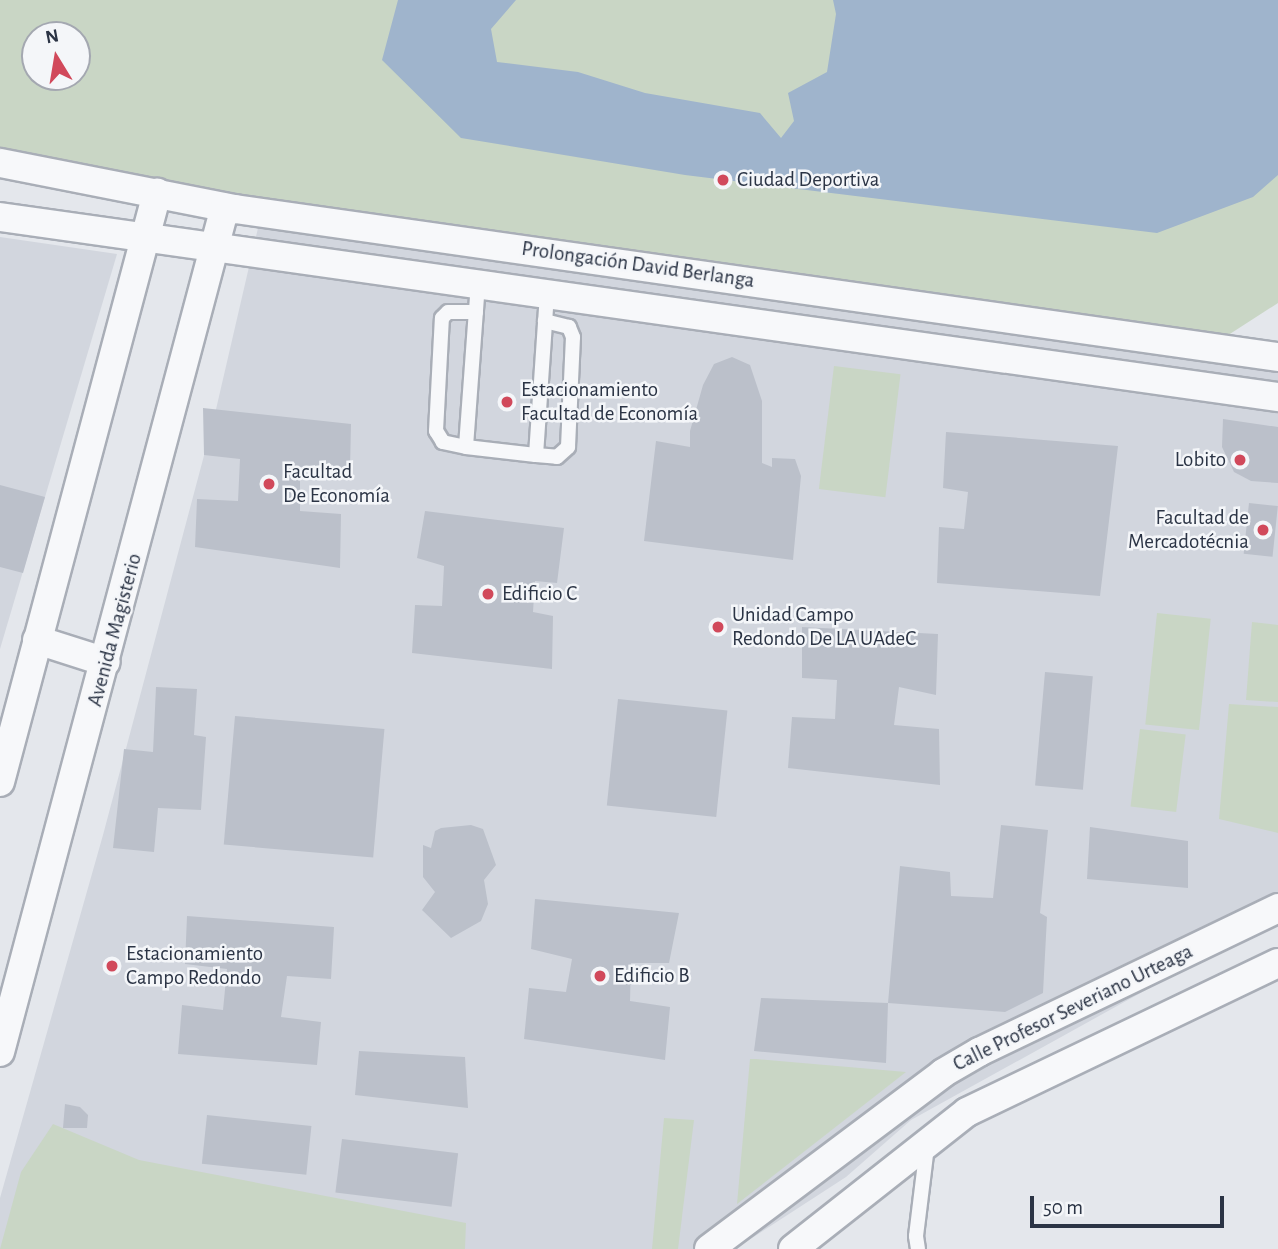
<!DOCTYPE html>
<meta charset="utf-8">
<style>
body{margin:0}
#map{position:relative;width:1278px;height:1249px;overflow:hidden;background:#e4e7ec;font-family:"Alegreya Sans",sans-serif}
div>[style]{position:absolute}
.built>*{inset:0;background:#d2d6de}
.green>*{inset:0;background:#c9d6c5;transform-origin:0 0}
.water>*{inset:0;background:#9fb4cc}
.building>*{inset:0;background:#bbc0ca;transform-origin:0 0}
.roads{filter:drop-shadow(2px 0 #a9aeb7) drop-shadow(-2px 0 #a9aeb7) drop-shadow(0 2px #a9aeb7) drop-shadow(0 -2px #a9aeb7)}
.lane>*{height:14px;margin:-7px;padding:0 7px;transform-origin:7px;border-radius:7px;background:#f7f8fa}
.street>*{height:28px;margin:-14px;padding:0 14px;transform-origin:14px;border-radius:14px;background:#f7f8fa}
.dots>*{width:19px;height:19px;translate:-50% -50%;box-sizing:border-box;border:4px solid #f4f6f9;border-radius:50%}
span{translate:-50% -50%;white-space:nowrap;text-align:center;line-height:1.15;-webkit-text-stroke:5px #f4f6f9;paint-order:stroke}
.poi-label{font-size:21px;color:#2b3445}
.left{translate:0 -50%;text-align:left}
.right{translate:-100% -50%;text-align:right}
.street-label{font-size:21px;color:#2b3445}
.north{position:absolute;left:21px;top:21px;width:70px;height:70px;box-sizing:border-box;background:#f4f6f9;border:2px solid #a4a8b1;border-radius:50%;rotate:349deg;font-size:19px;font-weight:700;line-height:28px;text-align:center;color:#2b3445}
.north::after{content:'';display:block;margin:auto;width:24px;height:32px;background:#d1495b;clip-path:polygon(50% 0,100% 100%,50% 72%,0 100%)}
.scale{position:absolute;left:1030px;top:1196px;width:194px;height:32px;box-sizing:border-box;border:4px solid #2b3445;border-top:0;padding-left:9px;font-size:21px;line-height:24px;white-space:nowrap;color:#2b3445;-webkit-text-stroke:5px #f4f6f9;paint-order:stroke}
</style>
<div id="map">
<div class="built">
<div style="clip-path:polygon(264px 202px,1278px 346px,1278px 917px,911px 1120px,846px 1177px,735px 1249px,0 1249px,0 1198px,103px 835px,214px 418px)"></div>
<div style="clip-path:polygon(0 237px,117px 254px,0 649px)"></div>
</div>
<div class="green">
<div style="clip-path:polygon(evenodd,0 0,1278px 0,1278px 303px,1219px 341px,264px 202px,0 147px,0 0,35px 35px,77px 35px,77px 77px,35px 77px,35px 35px)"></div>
<div style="left:834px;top:366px;width:67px;height:124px;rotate:7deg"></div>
<div style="left:1157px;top:613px;width:54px;height:112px;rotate:6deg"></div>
<div style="clip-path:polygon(1252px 622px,1278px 625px,1278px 702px,1246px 700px)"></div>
<div style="clip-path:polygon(1229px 704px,1278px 707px,1278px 833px,1219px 819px)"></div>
<div style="left:1140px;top:729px;width:46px;height:78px;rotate:7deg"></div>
<div style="clip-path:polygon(750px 1059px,756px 1059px,906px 1072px,737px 1204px)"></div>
<div style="clip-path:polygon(664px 1118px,694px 1120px,678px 1249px,652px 1249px)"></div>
<div style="clip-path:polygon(53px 1124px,139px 1160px,466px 1223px,465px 1249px,0 1249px,21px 1172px)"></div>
</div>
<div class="water">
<div style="clip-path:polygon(398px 0,516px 0,491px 29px,497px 62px,578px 72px,645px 93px,760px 113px,781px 138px,794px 121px,788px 93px,827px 72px,836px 14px,833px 0,1278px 0,1278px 175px,1253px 197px,1157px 233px,685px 175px,461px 138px,382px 60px)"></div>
</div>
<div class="building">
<div style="clip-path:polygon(732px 357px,750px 365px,762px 401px,762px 463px,772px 467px,772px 458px,795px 459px,801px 476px,793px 560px,644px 541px,656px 441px,690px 447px,690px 431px,703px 385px,714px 364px)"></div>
<div style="clip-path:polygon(203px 408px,351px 424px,350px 470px,300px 467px,300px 511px,341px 514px,340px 568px,195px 547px,197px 499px,238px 501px,240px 459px,204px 455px)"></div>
<div style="clip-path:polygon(1223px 419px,1278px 427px,1278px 483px,1251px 481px,1234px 472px,1222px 447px)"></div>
<div style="clip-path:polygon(946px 432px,1118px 446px,1100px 596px,937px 583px,939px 527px,964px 529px,968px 492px,943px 488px)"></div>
<div style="clip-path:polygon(0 485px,45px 497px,23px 573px,0 567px)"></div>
<div style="left:1249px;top:503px;width:29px;height:51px;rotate:6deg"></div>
<div style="clip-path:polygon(425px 511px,564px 528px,557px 583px,535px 581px,533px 612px,553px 616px,552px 669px,412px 653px,415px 605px,442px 606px,444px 566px,417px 558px)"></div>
<div style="clip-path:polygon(802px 627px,938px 634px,936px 695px,899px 687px,894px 725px,939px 729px,940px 785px,788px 768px,792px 717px,835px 719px,837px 680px,802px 678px)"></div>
<div style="left:1045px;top:672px;width:48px;height:114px;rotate:5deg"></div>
<div style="clip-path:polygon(156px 687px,197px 689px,194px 735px,206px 737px,201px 810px,158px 808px,154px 852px,113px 848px,124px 749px,153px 752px)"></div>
<div style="left:618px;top:699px;width:110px;height:107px;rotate:6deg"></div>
<div style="left:235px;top:716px;width:150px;height:129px;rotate:5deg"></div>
<div style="clip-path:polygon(471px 825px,483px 829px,496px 865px,484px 880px,488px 904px,481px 921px,451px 938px,422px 910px,435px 892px,423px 877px,423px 845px,431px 848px,435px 831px,441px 828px)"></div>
<div style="clip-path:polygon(1001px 825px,1048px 830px,1040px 913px,1047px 917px,1043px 993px,1005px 1012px,888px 1003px,900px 866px,950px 872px,951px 896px,993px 898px)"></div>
<div style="clip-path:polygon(1090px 827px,1188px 841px,1188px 888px,1087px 879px)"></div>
<div style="clip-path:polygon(535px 899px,679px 913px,669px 963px,631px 963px,630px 1001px,670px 1007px,665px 1060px,524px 1039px,529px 988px,566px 992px,572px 959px,531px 949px)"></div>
<div style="clip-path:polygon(187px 916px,334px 927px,331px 979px,287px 976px,281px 1017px,321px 1022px,317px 1065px,178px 1054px,182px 1005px,223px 1010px,227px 969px,185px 964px)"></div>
<div style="clip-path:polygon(761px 998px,888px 1003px,886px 1063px,754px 1051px)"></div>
<div style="clip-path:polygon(359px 1051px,465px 1057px,468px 1108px,355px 1095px)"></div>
<div style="clip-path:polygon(65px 1104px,80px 1107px,88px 1115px,87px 1128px,63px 1128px)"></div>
<div style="left:207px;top:1115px;width:105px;height:49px;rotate:6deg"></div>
<div style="left:342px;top:1139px;width:117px;height:54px;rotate:7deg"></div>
</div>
<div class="roads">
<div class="lane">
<div style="left:478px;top:283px;width:164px;rotate:94.2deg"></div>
<div style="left:466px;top:447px;width:70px;rotate:6.5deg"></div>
<div style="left:536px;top:455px;width:163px;rotate:-86.1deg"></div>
<div style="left:466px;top:447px;width:24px;rotate:-168deg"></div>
<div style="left:443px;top:442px;width:13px;rotate:-122deg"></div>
<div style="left:436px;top:431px;width:113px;rotate:-87deg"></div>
<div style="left:442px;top:318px;width:8px;rotate:-45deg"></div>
<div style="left:448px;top:312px;width:28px"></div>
<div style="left:536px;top:455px;width:21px;rotate:5deg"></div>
<div style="left:557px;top:457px;width:15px;rotate:-42deg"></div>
<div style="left:568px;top:447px;width:110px;rotate:-87.4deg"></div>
<div style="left:573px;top:337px;width:11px;rotate:-112deg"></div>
<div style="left:569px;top:327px;width:25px;rotate:-166deg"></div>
<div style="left:918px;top:1249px;width:13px;rotate:-99deg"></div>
<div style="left:916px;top:1236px;width:91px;rotate:-83deg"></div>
</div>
<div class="street">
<div style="left:0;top:163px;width:239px;rotate:11.1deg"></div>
<div style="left:235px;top:209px;width:1053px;rotate:8.08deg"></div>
<div style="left:0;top:217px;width:1291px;rotate:8.02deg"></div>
<div style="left:37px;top:640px;width:72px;rotate:17.7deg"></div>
<div style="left:0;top:782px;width:610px;rotate:-75.07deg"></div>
<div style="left:0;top:1052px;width:874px;rotate:-75.09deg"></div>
<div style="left:709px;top:1249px;width:293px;rotate:-36.9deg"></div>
<div style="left:943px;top:1073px;width:42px;rotate:-30.3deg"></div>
<div style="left:979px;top:1052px;width:332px;rotate:-25.7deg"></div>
<div style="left:793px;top:1249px;width:221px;rotate:-38.2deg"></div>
<div style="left:967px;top:1112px;width:345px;rotate:-25.6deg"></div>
</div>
</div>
<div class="dots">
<div style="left:723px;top:180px;background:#d1495b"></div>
<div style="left:507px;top:402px;background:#d1495b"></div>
<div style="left:1240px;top:460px;background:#d1495b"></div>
<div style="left:269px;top:484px;background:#d1495b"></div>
<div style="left:1263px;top:530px;background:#d1495b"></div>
<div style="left:488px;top:594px;background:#d1495b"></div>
<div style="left:718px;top:627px;background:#d1495b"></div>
<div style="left:112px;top:966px;background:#d1495b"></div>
<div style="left:600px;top:976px;background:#d1495b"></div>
</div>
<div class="poi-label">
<span class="left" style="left:737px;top:180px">Ciudad Deportiva</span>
<span class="left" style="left:521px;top:402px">Estacionamiento<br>Facultad de Economía</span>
<span class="right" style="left:1226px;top:460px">Lobito</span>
<span class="left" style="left:283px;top:484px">Facultad<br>De Economía</span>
<span class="right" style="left:1249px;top:530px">Facultad de<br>Mercadotécnia</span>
<span class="left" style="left:502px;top:594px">Edificio C</span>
<span class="left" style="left:732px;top:627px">Unidad Campo<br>Redondo De LA UAdeC</span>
<span class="left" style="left:126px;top:966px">Estacionamiento<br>Campo Redondo</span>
<span class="left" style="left:614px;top:976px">Edificio B</span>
</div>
<div class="street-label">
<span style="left:638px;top:265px;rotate:8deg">Prolongación David Berlanga</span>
<span style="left:115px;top:630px;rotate:-75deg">Avenida Magisterio</span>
<span style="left:1073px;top:1008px;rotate:-26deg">Calle Profesor Severiano Urteaga</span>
</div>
<div class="north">N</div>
<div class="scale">50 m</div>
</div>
